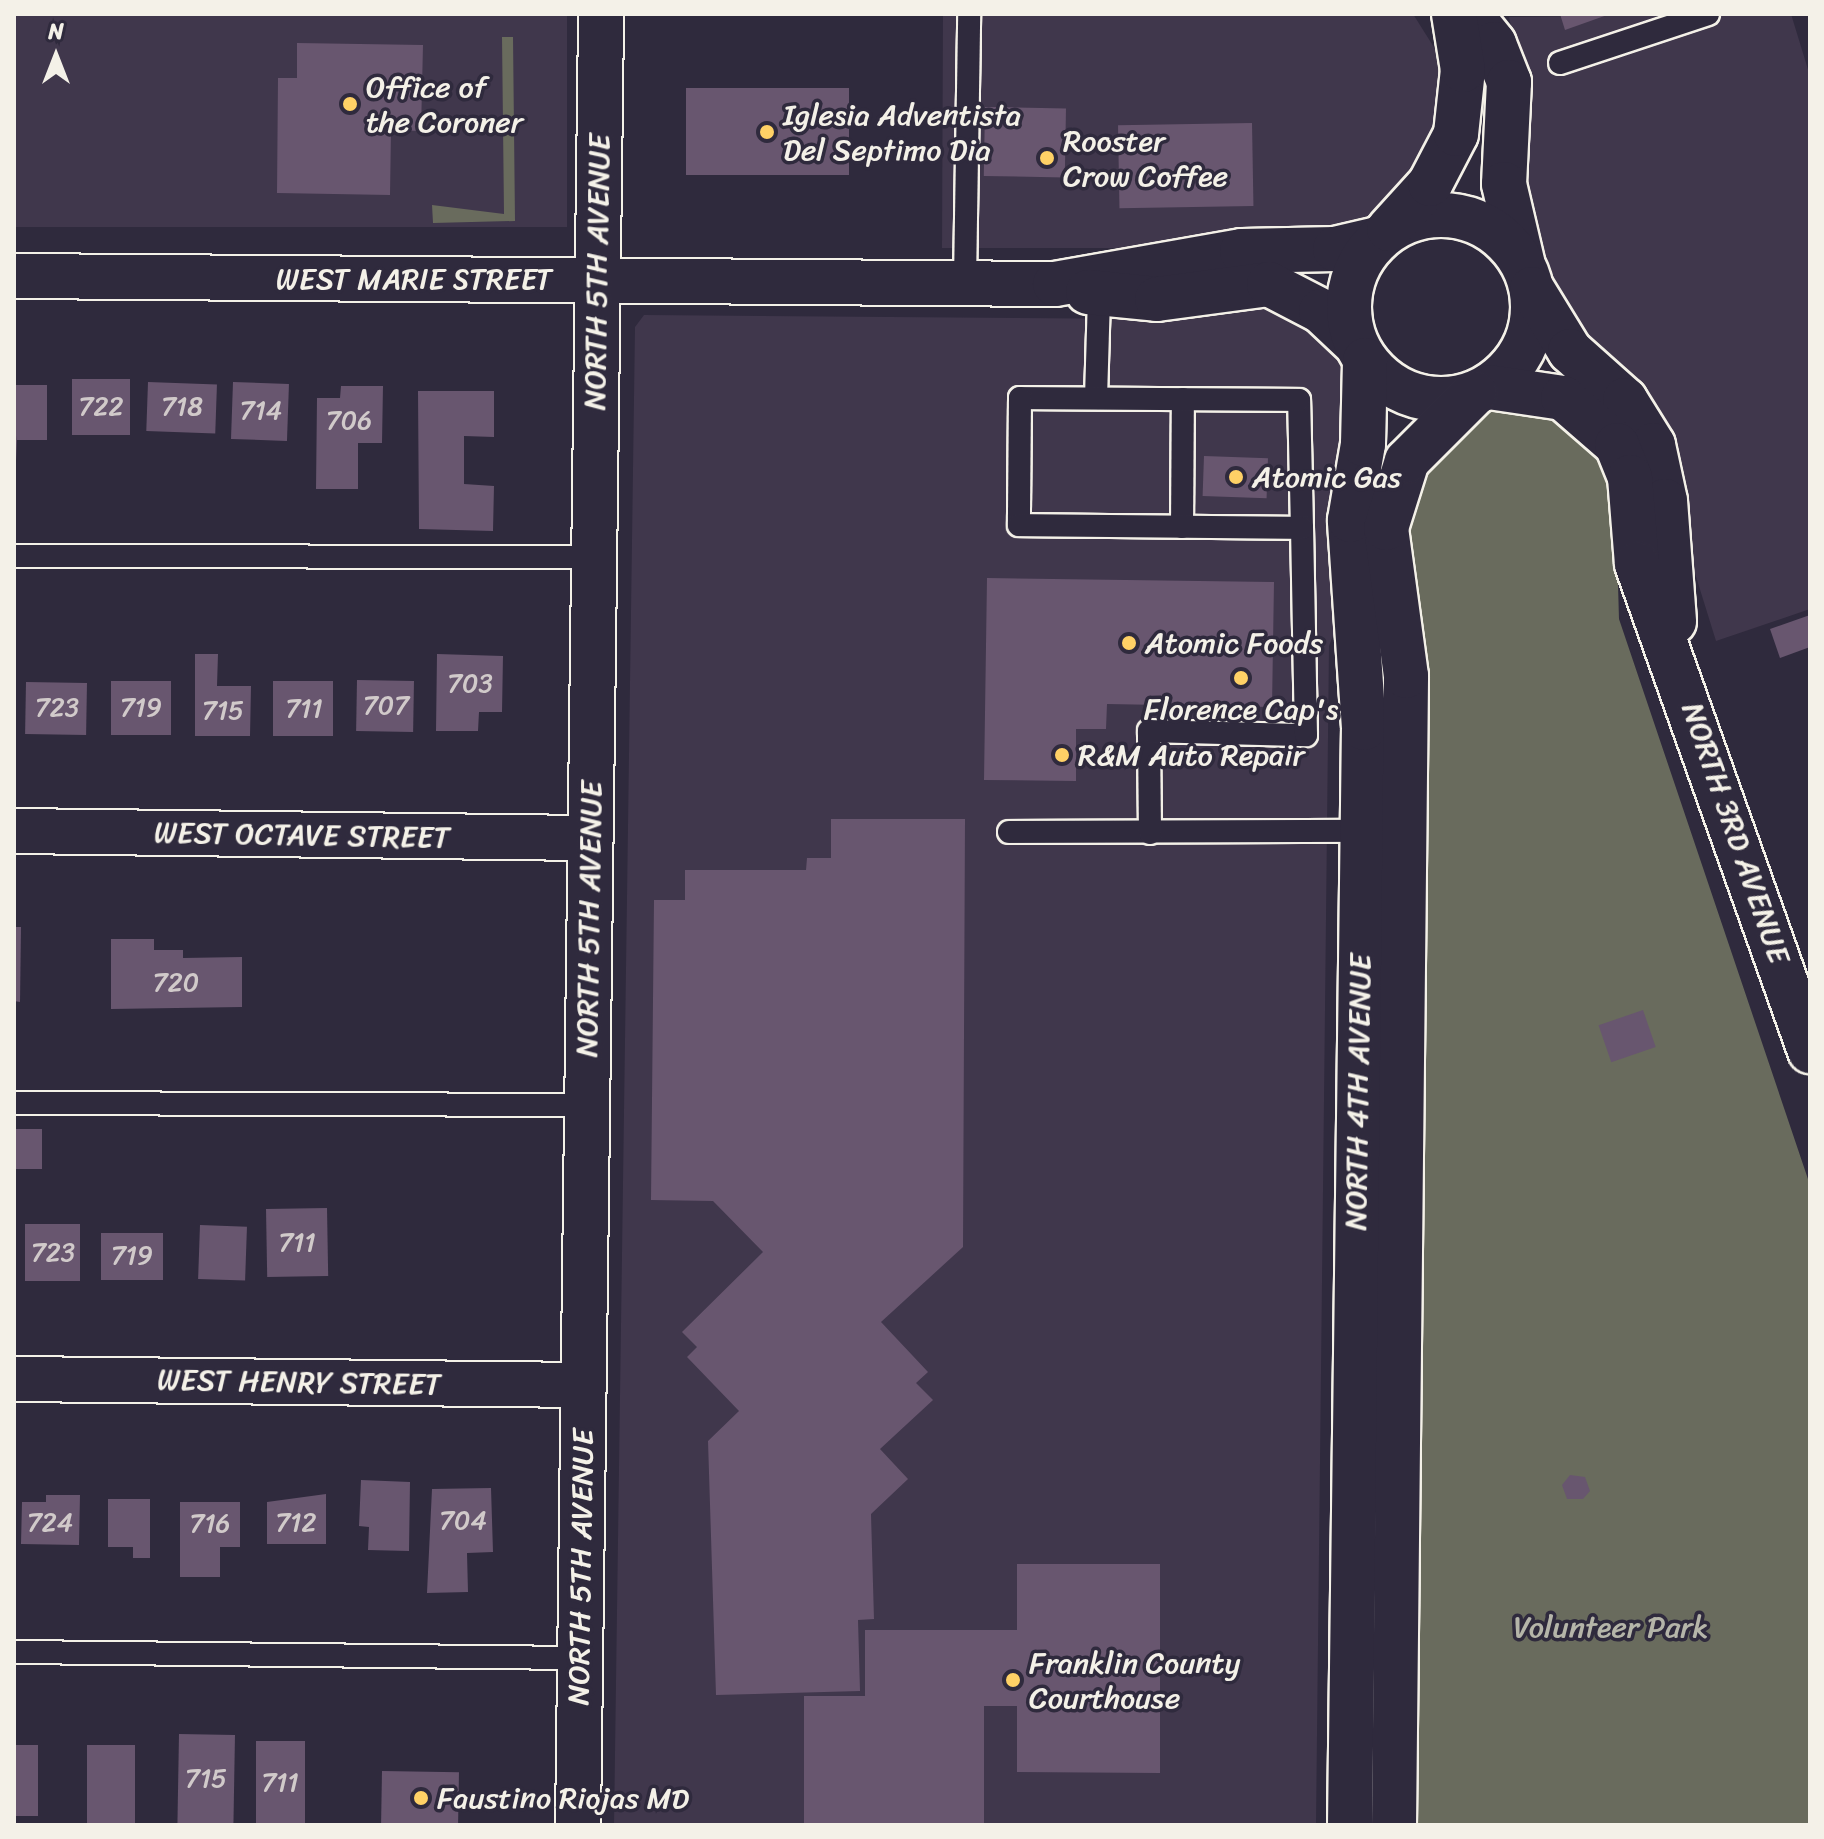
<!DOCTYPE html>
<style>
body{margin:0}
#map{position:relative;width:1824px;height:1839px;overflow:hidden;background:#2f2a3d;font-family:Sriracha,sans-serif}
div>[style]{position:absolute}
.built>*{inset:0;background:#40374c;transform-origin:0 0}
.green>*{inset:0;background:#696b5d}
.building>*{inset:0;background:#68566f;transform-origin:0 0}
.roads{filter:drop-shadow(2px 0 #f4f1e8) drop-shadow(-2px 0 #f4f1e8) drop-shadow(0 2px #f4f1e8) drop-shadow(0 -2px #f4f1e8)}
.lane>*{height:22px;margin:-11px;padding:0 11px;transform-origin:11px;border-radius:11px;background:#2f2a3d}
.street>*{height:44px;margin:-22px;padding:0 22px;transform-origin:22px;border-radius:22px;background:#2f2a3d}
.secondary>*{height:44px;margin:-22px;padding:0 22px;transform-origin:22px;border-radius:22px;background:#2f2a3d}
.secondary>.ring{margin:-22px;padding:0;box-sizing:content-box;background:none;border:44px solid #2f2a3d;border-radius:50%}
.dots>*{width:22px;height:22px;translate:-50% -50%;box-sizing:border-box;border:4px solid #2f2a3d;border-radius:50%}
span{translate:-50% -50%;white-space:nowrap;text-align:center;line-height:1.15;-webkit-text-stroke:7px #2f2a3d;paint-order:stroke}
.number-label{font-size:26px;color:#d1caca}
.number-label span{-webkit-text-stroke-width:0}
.poi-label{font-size:30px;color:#f4f1e8}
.left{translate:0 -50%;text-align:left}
.street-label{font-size:30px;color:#f4f1e8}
.park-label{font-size:30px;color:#b5b5a9}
.frame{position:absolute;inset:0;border:16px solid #f4f1e8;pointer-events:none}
.north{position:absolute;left:16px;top:16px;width:80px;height:80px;-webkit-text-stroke:6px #2f2a3d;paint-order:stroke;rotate:0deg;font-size:22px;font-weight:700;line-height:32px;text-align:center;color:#f4f1e8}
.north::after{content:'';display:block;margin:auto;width:28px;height:36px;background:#f4f1e8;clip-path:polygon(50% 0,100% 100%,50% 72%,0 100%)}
</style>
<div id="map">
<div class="built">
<div style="left:14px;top:14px;width:553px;height:213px"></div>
<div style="clip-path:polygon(943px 14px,1413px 14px,1447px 68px,1443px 138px,1367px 223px,1148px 248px,942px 248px)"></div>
<div style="clip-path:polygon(1791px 14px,1810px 76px,1810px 609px,1716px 641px,1680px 525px,1525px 236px,1527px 99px,1509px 17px)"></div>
<div style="clip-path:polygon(1276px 298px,1343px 356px,1342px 612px,1329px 646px,1316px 1825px,614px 1825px,635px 327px,644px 315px,1141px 319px)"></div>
</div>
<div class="green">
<div style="clip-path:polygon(502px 37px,513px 37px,515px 221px,433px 223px,432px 205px,504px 214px)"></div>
<div style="clip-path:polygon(1501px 404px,1570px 418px,1615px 476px,1619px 619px,1810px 1185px,1810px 1825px,1410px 1825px,1425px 651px,1405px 495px,1479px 409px)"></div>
</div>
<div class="building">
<div style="clip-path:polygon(1560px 14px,1610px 14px,1565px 30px)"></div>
<div style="clip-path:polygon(297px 43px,423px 45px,421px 131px,391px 130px,390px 195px,277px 193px,278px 78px,297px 78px)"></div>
<div style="left:686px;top:88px;width:163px;height:87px"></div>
<div style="left:985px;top:107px;width:81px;height:69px;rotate:1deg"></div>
<div style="left:1252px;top:123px;width:83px;height:134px;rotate:89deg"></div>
<div style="left:72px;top:379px;width:58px;height:56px"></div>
<div style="left:148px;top:382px;width:69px;height:49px;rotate:2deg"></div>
<div style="left:233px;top:382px;width:56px;height:57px;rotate:2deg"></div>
<div style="clip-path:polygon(14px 385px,47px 385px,47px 440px,17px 440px,17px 461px)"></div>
<div style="clip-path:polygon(341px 386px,383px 386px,382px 443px,358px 443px,358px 489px,316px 489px,317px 398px,340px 398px)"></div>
<div style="clip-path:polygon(418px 391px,494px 391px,494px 437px,464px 436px,464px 484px,494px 486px,493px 531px,419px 529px)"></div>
<div style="left:1204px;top:456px;width:64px;height:40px;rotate:2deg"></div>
<div style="clip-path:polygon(987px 578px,1274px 582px,1272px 707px,1107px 704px,1106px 729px,1076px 729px,1076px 781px,984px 780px)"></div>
<div style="clip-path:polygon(1810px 615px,1810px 647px,1780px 658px,1770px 629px)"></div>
<div style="clip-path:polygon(195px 654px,218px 654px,217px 686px,251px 686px,250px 736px,195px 736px)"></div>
<div style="clip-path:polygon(437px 654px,503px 656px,502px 712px,479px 712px,478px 731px,436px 731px)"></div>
<div style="left:357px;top:680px;width:57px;height:51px;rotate:1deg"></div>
<div style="left:111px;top:681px;width:60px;height:54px"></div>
<div style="left:333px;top:681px;width:55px;height:60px;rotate:90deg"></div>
<div style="left:26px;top:682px;width:61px;height:52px;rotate:1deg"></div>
<div style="clip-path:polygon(831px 819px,965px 819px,963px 1247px,881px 1322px,928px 1372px,916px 1383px,933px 1400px,880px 1449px,908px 1479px,871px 1514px,874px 1619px,858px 1620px,860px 1691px,716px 1695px,708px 1441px,739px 1411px,687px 1357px,697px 1347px,682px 1332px,763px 1252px,713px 1201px,651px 1200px,654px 900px,685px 900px,685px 870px,806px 870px,807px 858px,831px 858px)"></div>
<div style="clip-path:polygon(14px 927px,21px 927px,20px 1002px,14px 1001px)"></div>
<div style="clip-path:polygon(111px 939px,154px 939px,154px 950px,183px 950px,183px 958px,242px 957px,242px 1007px,111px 1009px)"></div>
<div style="left:1643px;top:1010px;width:39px;height:47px;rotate:71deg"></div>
<div style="left:14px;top:1129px;width:28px;height:40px"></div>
<div style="left:327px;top:1208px;width:68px;height:61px;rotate:89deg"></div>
<div style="left:25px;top:1224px;width:55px;height:57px"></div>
<div style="left:200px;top:1225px;width:47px;height:54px;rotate:2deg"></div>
<div style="left:101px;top:1233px;width:62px;height:47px"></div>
<div style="clip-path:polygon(1570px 1475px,1585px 1477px,1590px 1491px,1583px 1499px,1567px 1499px,1562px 1485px)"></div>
<div style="clip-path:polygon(361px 1480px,410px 1482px,409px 1551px,368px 1550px,369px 1527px,359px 1526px)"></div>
<div style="clip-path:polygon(491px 1488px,493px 1552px,467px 1553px,468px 1592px,427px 1593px,432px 1489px)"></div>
<div style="clip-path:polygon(326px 1494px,326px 1544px,267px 1544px,267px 1502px)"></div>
<div style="clip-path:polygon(46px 1495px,80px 1495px,79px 1545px,21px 1544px,22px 1502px,46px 1502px)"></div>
<div style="clip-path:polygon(108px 1499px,150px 1499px,150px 1558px,133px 1558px,133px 1547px,108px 1547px)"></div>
<div style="clip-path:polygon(180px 1502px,240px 1502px,240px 1547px,220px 1547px,220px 1577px,180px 1577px)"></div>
<div style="clip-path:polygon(1017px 1564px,1160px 1564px,1160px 1773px,1017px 1772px,1017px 1706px,984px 1706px,984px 1825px,804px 1825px,804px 1696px,865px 1696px,865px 1630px,1017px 1630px)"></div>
<div style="left:179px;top:1734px;width:56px;height:90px;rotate:1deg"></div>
<div style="left:256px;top:1741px;width:49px;height:84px"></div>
<div style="left:14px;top:1745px;width:24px;height:71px"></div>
<div style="left:87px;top:1745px;width:48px;height:80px"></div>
<div style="left:382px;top:1771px;width:77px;height:54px;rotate:1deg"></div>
</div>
<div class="roads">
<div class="lane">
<div style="left:1560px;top:63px;width:156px;rotate:-18.3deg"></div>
<div style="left:965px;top:282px;width:268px;rotate:-89.1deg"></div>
<div style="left:1096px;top:398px;width:103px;rotate:-88.3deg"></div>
<div style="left:1182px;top:527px;width:128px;rotate:-89.6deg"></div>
<div style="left:14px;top:556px;width:580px;rotate:0.1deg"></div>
<div style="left:1009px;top:832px;width:359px;rotate:-0.2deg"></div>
<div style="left:1150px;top:833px;width:102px;rotate:-90.6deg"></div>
<div style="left:1149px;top:731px;width:157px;rotate:1.5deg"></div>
<div style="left:1306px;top:735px;width:207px;rotate:-91.1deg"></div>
<div style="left:1302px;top:528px;width:128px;rotate:-91.3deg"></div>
<div style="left:1299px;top:400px;width:279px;rotate:-179.6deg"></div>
<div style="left:1020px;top:398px;width:127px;rotate:90.5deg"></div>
<div style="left:1019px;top:525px;width:283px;rotate:0.6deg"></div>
<div style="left:14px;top:1103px;width:573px;rotate:0.2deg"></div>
<div style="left:14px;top:1652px;width:566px;rotate:0.61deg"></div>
</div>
<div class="street">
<div style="left:14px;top:276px;width:1041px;rotate:0.44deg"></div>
<div style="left:1055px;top:284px;width:190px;rotate:-10deg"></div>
<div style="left:1242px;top:251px;width:93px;rotate:-1.2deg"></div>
<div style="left:1335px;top:249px;width:44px;rotate:-13.1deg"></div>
<div style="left:1088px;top:292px;width:69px;rotate:5.8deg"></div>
<div style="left:1157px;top:299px;width:113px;rotate:-7.6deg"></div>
<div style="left:1269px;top:284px;width:59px;rotate:27.4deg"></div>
<div style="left:1321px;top:311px;width:47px;rotate:43.3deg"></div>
<div style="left:14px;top:831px;width:576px;rotate:0.7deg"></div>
<div style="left:14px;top:1379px;width:570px;rotate:0.6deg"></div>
</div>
<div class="secondary">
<div style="left:1470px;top:14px;width:38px;rotate:51deg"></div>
<div style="left:1494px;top:44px;width:41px;rotate:68.5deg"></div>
<div style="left:1509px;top:82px;width:102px;rotate:92.8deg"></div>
<div style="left:1504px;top:184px;width:79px;rotate:76.8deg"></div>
<div class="ring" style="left:1349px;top:215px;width:140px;height:140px"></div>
<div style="left:1389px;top:229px;width:61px;rotate:-47.7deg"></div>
<div style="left:1430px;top:184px;width:56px;rotate:-62.5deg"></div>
<div style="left:1456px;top:134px;width:64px;rotate:-83.8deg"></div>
<div style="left:1463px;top:70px;width:57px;rotate:-99.1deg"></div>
<div style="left:1532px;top:289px;width:73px;rotate:58.5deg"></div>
<div style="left:1570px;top:351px;width:74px;rotate:41.7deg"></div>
<div style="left:1625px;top:400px;width:53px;rotate:58.1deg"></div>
<div style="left:1653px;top:445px;width:57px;rotate:77.9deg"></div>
<div style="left:1665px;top:501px;width:121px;rotate:85.7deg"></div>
<div style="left:1489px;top:387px;width:75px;rotate:8.5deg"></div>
<div style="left:1563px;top:398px;width:72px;rotate:41deg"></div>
<div style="left:1617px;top:445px;width:35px;rotate:68deg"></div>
<div style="left:1630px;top:477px;width:87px;rotate:85.4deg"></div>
<div style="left:1637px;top:564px;width:517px;rotate:70.44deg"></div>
<div style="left:578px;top:1825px;width:1811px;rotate:-89.27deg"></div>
<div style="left:1350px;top:1825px;width:1097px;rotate:-89.27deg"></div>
<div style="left:1364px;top:728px;width:208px;rotate:-93.9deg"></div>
<div style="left:1350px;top:520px;width:77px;rotate:-80.3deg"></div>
<div style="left:1363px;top:444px;width:84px;rotate:-88.6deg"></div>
<div style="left:1394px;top:1825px;width:1149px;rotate:-89.4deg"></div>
<div style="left:1406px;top:676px;width:149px;rotate:-97.7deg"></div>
<div style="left:1386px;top:528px;width:70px;rotate:-72.6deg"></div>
<div style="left:1407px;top:461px;width:96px;rotate:-45deg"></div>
</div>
</div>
<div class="dots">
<div style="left:350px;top:104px;background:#ffd166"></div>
<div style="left:767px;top:132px;background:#ffd166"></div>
<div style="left:1047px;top:158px;background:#ffd166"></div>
<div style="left:1236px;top:477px;background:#ffd166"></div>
<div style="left:1129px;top:643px;background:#ffd166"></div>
<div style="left:1241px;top:678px;background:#ffd166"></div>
<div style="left:1062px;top:755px;background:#ffd166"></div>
<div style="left:1013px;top:1680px;background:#ffd166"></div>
<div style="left:421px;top:1798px;background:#ffd166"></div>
</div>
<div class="number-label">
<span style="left:101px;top:407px">722</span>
<span style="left:182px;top:407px">718</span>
<span style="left:261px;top:411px">714</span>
<span style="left:349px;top:421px">706</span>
<span style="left:470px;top:684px">703</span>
<span style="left:386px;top:706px">707</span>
<span style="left:57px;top:708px">723</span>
<span style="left:141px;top:708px">719</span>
<span style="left:304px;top:709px">711</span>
<span style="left:223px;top:711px">715</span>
<span style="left:176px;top:983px">720</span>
<span style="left:297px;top:1243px">711</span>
<span style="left:53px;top:1253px">723</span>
<span style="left:132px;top:1256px">719</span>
<span style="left:463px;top:1521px">704</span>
<span style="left:50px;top:1523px">724</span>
<span style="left:296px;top:1523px">712</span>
<span style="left:210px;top:1524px">716</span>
<span style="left:206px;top:1779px">715</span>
<span style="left:280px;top:1783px">711</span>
</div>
<div class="poi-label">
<span class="left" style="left:366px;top:104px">Office of<br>the Coroner</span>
<span class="left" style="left:783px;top:132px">Iglesia Adventista<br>Del Septimo Dia</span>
<span class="left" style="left:1063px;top:158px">Rooster<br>Crow Coffee</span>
<span class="left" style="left:1252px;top:477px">Atomic Gas</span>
<span class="left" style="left:1145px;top:643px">Atomic Foods</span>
<span style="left:1241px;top:709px">Florence Cap's</span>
<span class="left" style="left:1078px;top:755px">R&amp;M Auto Repair</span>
<span class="left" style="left:1029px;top:1680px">Franklin County<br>Courthouse</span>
<span class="left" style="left:437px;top:1798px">Faustino Riojas MD</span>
</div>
<div class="street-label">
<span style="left:597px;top:272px;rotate:-89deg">NORTH 5TH AVENUE</span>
<span style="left:414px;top:279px">WEST MARIE STREET</span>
<span style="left:1736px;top:833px;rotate:71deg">NORTH 3RD AVENUE</span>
<span style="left:302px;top:835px;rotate:1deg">WEST OCTAVE STREET</span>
<span style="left:589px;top:919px;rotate:-89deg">NORTH 5TH AVENUE</span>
<span style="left:1358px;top:1092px;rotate:-89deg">NORTH 4TH AVENUE</span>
<span style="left:299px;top:1382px;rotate:1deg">WEST HENRY STREET</span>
<span style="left:581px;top:1567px;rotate:-89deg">NORTH 5TH AVENUE</span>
</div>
<div class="park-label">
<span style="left:1611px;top:1627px">Volunteer Park</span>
</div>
<div class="frame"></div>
<div class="north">N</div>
</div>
